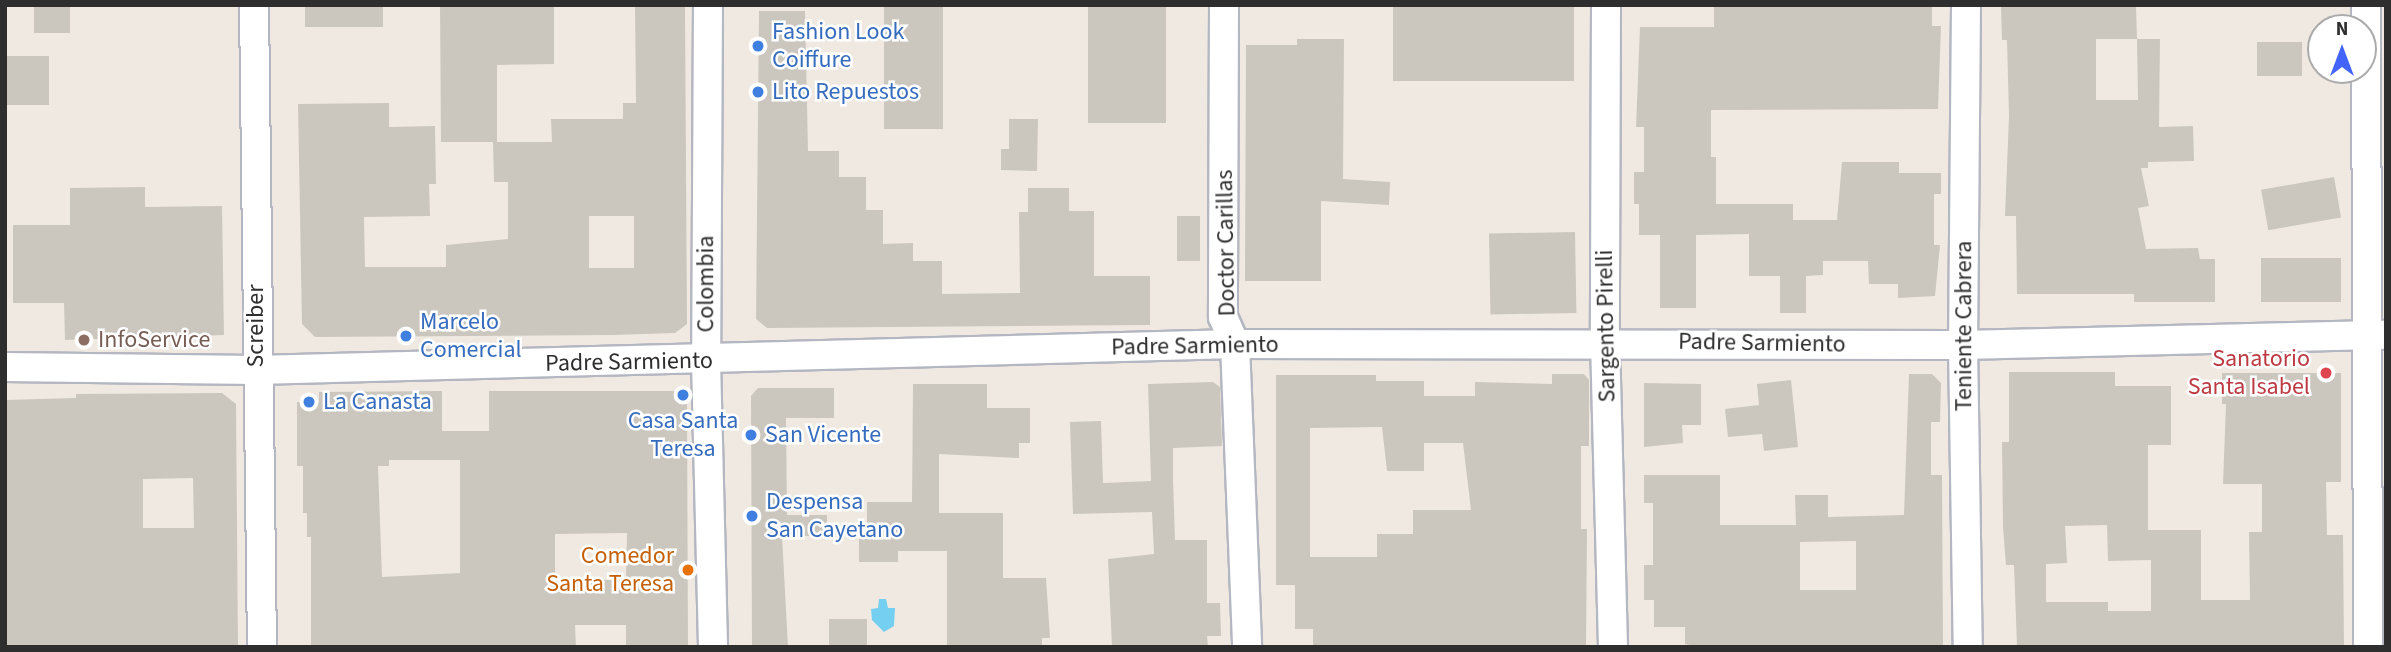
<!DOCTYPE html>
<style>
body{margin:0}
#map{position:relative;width:2391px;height:652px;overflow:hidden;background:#efe9e1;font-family:"Source Sans 3",sans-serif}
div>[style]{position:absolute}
.water>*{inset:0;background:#75cff0}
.building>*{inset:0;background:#cbc7bf;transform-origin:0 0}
.roads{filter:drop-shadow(2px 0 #b4b7c1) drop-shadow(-2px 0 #b4b7c1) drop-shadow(0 2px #b4b7c1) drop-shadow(0 -2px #b4b7c1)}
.street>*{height:28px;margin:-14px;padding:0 14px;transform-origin:14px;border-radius:14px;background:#fff}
.dots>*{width:19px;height:19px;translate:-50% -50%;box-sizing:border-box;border:4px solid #fff;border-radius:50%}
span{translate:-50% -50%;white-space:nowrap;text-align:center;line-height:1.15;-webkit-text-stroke:5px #fff;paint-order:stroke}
.shop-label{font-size:24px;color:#366cbe}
.left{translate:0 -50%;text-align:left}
.street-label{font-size:24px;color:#2e2e2e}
.education-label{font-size:24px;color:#785e54}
.health-label{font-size:24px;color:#be3a42}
.right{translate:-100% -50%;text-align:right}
.food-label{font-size:24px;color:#c56008}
.frame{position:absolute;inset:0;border:7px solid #2e2e2e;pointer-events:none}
.north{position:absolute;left:2307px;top:14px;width:70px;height:70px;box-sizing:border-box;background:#fff;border:2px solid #ababab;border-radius:50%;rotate:0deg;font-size:19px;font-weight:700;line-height:28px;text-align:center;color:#2e2e2e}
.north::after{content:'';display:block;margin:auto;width:24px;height:32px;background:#4264fb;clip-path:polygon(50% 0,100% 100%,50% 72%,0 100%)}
</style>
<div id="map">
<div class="water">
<div style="clip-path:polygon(879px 599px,886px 599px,888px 608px,895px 608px,894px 626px,884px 632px,872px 620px,871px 609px,878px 608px)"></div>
</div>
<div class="building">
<div style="left:34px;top:5px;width:36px;height:28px"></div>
<div style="left:305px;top:5px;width:78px;height:22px"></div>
<div style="clip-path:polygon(440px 5px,554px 5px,554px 64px,497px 65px,497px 142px,441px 142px)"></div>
<div style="clip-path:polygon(evenodd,635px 5px,685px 5px,687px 324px,675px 333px,613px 335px,315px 337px,302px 324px,298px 104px,389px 103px,389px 127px,435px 126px,436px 184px,429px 184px,430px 216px,364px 217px,365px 267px,446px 267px,446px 245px,508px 239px,508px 182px,494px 182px,493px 142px,552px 142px,551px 119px,623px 119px,623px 103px,636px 103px,635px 5px,589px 216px,634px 216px,634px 268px,589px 268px,589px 216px)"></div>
<div style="left:884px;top:5px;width:59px;height:124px"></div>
<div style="left:1088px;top:5px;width:78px;height:118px"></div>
<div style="left:1393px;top:5px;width:181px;height:76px"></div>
<div style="clip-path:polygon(1714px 5px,1932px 5px,1932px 26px,1941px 26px,1938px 109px,1711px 110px,1711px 157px,1716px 157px,1716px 204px,1793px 204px,1793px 220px,1837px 220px,1842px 162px,1899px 162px,1899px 173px,1941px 173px,1941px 194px,1934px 194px,1934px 245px,1940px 245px,1935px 296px,1898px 298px,1898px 284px,1869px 284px,1868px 261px,1823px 261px,1823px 275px,1806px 276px,1806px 313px,1780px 313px,1780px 276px,1749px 276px,1749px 234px,1696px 235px,1696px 308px,1660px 308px,1660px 235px,1639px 235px,1639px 204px,1634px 204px,1634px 172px,1644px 172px,1644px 127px,1636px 127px,1640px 27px,1714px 27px)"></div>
<div style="clip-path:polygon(2001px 5px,2136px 5px,2137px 39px,2096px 39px,2096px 100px,2138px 100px,2137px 39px,2160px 39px,2159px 127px,2193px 126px,2194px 161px,2148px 162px,2148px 168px,2141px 168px,2149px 206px,2138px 208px,2146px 249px,2198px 248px,2200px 259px,2215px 259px,2215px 302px,2134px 302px,2134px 294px,2017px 294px,2016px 216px,2005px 216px,2009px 116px,2007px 40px,2002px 40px)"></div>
<div style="clip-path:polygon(759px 11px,805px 11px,808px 151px,839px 151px,839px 177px,866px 177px,866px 210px,883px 210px,883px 244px,913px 243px,913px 261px,942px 261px,942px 294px,1020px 293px,1019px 212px,1028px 212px,1028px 188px,1069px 188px,1069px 211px,1094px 211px,1094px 276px,1150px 276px,1150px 325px,767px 328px,756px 319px)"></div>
<div style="clip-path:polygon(1297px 39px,1344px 39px,1343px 179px,1390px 182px,1389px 205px,1321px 201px,1321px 281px,1245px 281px,1246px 45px,1297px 45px)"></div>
<div style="left:2257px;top:42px;width:45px;height:34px"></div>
<div style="left:49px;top:56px;width:49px;height:44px;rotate:90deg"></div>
<div style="clip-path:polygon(1009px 119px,1038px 119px,1037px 171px,1001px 170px,1001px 149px,1009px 149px)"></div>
<div style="left:2334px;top:177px;width:41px;height:74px;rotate:80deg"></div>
<div style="clip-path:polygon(145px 187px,145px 207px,222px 206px,224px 335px,65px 340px,64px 303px,13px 303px,13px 225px,70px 225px,70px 188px)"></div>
<div style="left:1177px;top:216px;width:23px;height:45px"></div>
<div style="left:1575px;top:232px;width:81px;height:86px;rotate:89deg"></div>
<div style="left:2261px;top:258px;width:80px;height:44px"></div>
<div style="clip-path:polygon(evenodd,2009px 372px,2115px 372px,2115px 386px,2171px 386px,2171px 445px,2148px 445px,2148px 530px,2201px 530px,2201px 600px,2250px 600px,2249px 532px,2262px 532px,2262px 484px,2223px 484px,2226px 404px,2222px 404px,2222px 373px,2341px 373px,2341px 482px,2326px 482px,2327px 535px,2343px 535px,2344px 647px,2017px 647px,2014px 565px,2006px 565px,2003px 527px,2002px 442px,2009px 442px,2009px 372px,2107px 525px,2108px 561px,2151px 560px,2151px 611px,2108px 611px,2108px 602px,2046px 602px,2046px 564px,2067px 563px,2065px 526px,2107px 525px)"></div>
<div style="clip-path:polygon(evenodd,1552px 374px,1584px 374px,1589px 380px,1589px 446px,1581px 446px,1581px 529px,1587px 529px,1586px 647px,1313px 647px,1313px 629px,1295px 629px,1295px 585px,1276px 585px,1276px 375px,1376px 375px,1376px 381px,1424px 381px,1424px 396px,1475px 396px,1475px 382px,1552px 384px,1552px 374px,1382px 427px,1387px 471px,1424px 471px,1424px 443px,1463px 443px,1471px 510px,1413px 510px,1413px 534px,1377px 534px,1377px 557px,1310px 557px,1310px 428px,1382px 427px)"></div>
<div style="clip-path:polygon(evenodd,1909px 374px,1932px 374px,1941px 383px,1940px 422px,1931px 422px,1931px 475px,1942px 475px,1943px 647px,1699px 647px,1685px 644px,1685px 627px,1654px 627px,1654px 600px,1644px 600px,1644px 565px,1653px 565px,1653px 503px,1644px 503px,1644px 475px,1720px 475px,1720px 525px,1796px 525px,1795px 495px,1828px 495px,1828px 517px,1904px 515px,1909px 374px,1856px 541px,1856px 590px,1800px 590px,1800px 542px,1856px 541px)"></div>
<div style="clip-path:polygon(1791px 380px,1798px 447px,1764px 451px,1762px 434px,1728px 437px,1725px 409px,1759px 405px,1757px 384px)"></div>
<div style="clip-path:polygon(1213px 382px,1220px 387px,1222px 446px,1173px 448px,1173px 479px,1175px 540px,1207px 540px,1207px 603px,1220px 603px,1221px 636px,1207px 636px,1208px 647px,1112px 647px,1108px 559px,1154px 554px,1152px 512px,1073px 514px,1070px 422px,1101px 421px,1103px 483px,1151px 481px,1148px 384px)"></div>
<div style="clip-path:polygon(1644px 383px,1701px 384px,1701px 425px,1682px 425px,1683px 443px,1644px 447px)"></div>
<div style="clip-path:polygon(913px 384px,987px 384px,987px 408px,1030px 408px,1030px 443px,1019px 443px,1019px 458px,939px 454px,939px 513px,1003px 513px,1003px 578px,1046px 578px,1050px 638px,1042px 638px,1042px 647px,947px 647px,947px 551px,898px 551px,898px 562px,859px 562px,859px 539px,867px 539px,867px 502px,912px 502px)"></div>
<div style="clip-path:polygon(758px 388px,834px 388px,834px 418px,786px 418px,787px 515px,827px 515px,827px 536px,782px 536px,788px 647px,752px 647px,751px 396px)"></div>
<div style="clip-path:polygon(evenodd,442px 391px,442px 431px,489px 431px,489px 391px,680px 391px,687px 398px,688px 647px,626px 647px,626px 625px,575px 625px,576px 647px,311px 647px,311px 537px,307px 537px,307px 513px,303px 513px,303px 466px,297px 466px,297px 402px,319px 402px,319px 392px,442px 391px,389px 460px,460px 460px,460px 573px,382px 577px,378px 466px,389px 466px,389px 460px,442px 391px,627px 533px,626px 580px,555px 580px,555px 534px,627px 533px)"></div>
<div style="clip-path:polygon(evenodd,222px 393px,236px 404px,238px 647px,5px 647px,5px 400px,76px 398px,76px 394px,222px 393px,193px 478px,194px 528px,143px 528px,143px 479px,193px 478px)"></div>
<div style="left:829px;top:619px;width:38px;height:28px"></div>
</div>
<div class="roads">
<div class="street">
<div style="left:254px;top:5px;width:642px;rotate:89.29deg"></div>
<div style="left:708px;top:5px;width:355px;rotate:90.3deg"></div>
<div style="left:706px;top:360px;width:287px;rotate:88.6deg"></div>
<div style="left:1224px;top:5px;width:312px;rotate:90.2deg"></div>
<div style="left:1223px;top:317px;width:30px;rotate:66deg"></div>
<div style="left:1235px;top:344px;width:303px;rotate:87.7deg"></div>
<div style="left:1606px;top:5px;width:336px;rotate:90.2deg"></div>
<div style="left:1605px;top:341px;width:306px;rotate:88.5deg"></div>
<div style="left:1966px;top:5px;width:340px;rotate:90.5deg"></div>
<div style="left:1963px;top:345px;width:302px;rotate:89.1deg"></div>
<div style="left:2366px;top:5px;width:642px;rotate:89.82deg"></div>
<div style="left:5px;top:367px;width:251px;rotate:0.7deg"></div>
<div style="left:256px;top:370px;width:979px;rotate:-1.52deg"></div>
<div style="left:1235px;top:344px;width:728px;rotate:0.08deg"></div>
<div style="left:1963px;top:345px;width:423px;rotate:-1.4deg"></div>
</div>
</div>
<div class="dots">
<div style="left:758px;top:46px;background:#3f7fe0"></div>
<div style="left:758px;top:92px;background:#3f7fe0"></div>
<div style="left:406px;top:336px;background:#3f7fe0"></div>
<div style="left:84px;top:340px;background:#8d6e63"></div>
<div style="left:2326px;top:373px;background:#e0444e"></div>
<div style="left:683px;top:395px;background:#3f7fe0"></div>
<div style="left:309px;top:402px;background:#3f7fe0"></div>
<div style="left:751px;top:435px;background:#3f7fe0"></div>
<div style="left:752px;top:516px;background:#3f7fe0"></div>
<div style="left:688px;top:570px;background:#e8710a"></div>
</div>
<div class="shop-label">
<span class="left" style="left:772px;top:46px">Fashion Look<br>Coiffure</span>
<span class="left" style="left:772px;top:92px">Lito Repuestos</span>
<span class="left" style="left:420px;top:336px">Marcelo<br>Comercial</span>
<span class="left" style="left:323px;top:402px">La Canasta</span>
<span style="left:683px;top:435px">Casa Santa<br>Teresa</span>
<span class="left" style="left:765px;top:435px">San Vicente</span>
<span class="left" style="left:766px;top:516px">Despensa<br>San Cayetano</span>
</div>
<div class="street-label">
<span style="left:1226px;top:243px;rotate:-91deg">Doctor Carillas</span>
<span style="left:706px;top:284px;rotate:-90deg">Colombia</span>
<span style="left:256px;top:326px;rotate:-90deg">Screiber</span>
<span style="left:1606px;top:326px;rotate:-91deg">Sargento Pirelli</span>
<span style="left:1964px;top:326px;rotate:-90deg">Teniente Cabrera</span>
<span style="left:1762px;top:343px;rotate:1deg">Padre Sarmiento</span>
<span style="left:1195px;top:346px;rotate:-1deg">Padre Sarmiento</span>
<span style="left:629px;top:362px;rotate:-1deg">Padre Sarmiento</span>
</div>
<div class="education-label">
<span class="left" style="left:98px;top:340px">InfoService</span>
</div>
<div class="health-label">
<span class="right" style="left:2310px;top:373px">Sanatorio<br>Santa Isabel</span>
</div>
<div class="food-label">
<span class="right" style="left:674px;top:570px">Comedor<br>Santa Teresa</span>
</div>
<div class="frame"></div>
<div class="north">N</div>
</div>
